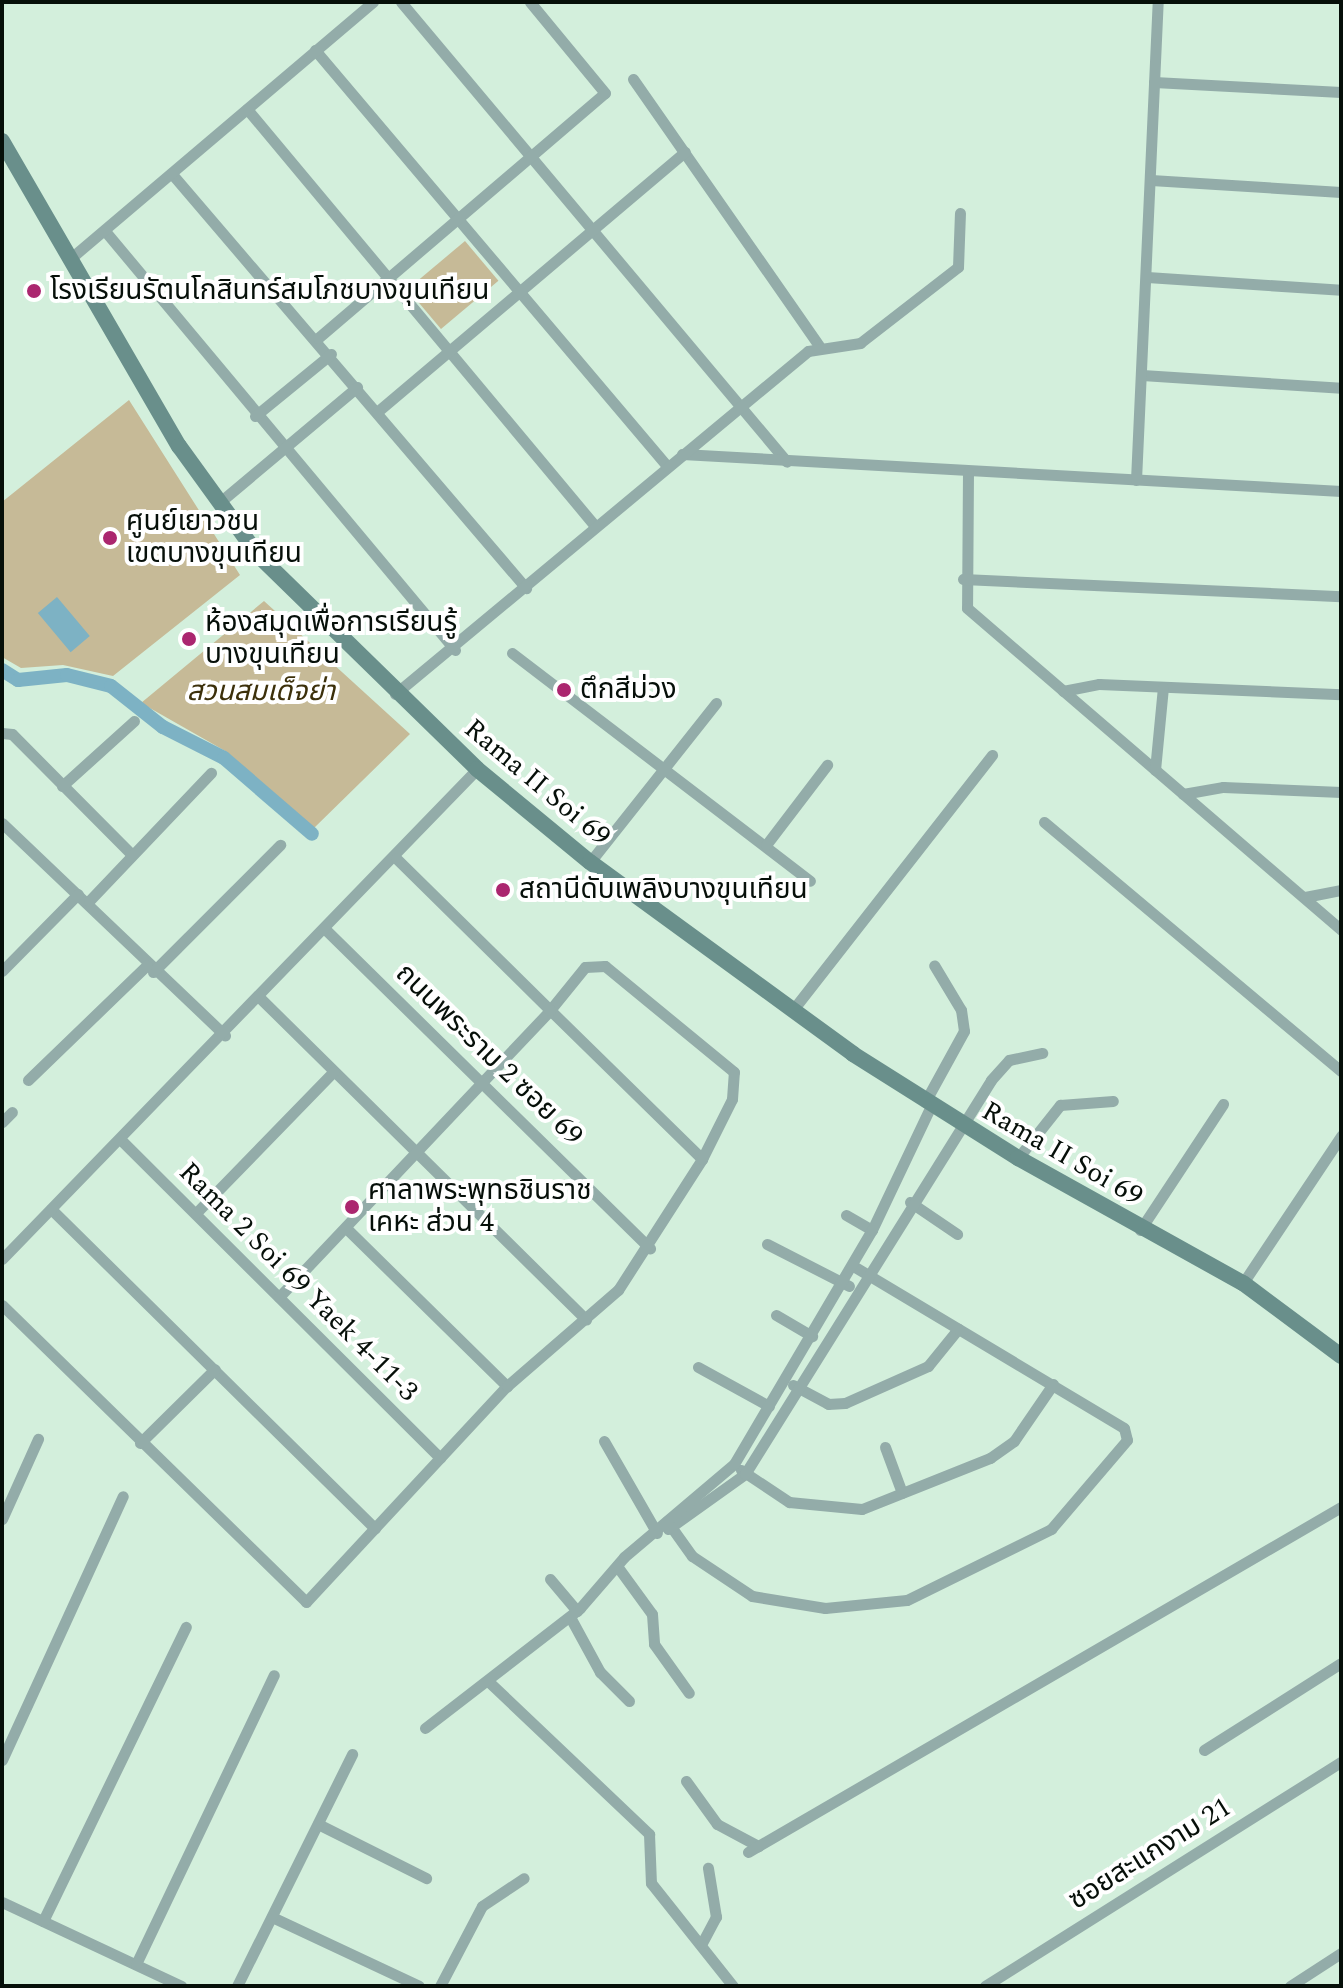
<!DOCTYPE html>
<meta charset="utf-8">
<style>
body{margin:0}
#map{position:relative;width:1343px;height:1988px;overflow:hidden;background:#d3efdc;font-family:Spectral,"Noto Sans Thai",serif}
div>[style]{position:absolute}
.green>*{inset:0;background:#c6ba97;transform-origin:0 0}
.water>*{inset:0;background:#7db2c4;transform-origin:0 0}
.canal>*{height:14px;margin:-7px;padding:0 7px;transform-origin:7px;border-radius:7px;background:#7db2c4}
.street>*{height:11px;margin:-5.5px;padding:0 5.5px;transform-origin:5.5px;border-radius:5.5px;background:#93aca9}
.secondary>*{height:16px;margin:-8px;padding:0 8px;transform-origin:8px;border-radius:8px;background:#698f8b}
.dots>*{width:22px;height:22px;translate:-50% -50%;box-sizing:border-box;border:4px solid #fff;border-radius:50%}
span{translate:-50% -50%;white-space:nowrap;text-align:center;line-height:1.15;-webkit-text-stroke:8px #fff;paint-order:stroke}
.poi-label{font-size:28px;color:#060f09}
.left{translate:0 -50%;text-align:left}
.park-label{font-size:28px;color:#3c300b;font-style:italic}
.street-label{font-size:28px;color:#060f09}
.frame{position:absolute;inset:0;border:4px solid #060f09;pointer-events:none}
</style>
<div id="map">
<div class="green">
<div style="left:465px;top:241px;width:52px;height:75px;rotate:50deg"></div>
<div style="clip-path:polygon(129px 400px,240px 575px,113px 676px,63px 665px,21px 668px,2px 657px,2px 502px)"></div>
<div style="clip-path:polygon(264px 601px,410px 734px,313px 829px,227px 752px,141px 703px)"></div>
</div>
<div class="water">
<div style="left:57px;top:597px;width:51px;height:25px;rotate:50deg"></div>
</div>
<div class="canal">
<div style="left:2px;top:670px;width:19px;rotate:32deg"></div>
<div style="left:18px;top:680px;width:49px;rotate:-5.8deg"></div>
<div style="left:67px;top:675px;width:45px;rotate:14deg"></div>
<div style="left:111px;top:686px;width:66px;rotate:38.3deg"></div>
<div style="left:163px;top:727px;width:68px;rotate:26.9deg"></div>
<div style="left:224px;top:758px;width:116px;rotate:40.8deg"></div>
</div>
<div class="street">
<div style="left:401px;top:2px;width:600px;rotate:50deg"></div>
<div style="left:315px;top:50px;width:545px;rotate:49.76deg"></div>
<div style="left:633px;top:79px;width:325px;rotate:55.1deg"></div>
<div style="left:1154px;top:82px;width:187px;rotate:3.1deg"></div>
<div style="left:247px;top:109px;width:543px;rotate:50.15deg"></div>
<div style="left:172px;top:174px;width:545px;rotate:49.47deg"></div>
<div style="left:1151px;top:180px;width:190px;rotate:3.6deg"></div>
<div style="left:105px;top:231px;width:546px;rotate:50.13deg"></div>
<div style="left:71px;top:258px;width:396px;rotate:-40.3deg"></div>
<div style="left:1147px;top:277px;width:194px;rotate:3.8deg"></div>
<div style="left:318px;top:338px;width:377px;rotate:-40.5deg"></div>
<div style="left:605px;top:93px;width:118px;rotate:-129.5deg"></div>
<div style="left:1142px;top:375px;width:199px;rotate:3.7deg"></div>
<div style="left:377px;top:412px;width:403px;rotate:-40.2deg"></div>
<div style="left:255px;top:416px;width:98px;rotate:-39.2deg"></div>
<div style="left:682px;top:454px;width:660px;rotate:3.21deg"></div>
<div style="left:968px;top:472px;width:136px;rotate:90.4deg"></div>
<div style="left:967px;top:608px;width:494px;rotate:40.7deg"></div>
<div style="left:1136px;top:480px;width:479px;rotate:-87.4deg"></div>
<div style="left:220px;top:502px;width:179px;rotate:-40deg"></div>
<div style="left:963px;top:579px;width:378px;rotate:2.6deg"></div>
<div style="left:512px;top:653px;width:375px;rotate:37.4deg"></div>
<div style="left:1063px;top:691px;width:37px;rotate:-11deg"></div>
<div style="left:1099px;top:684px;width:242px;rotate:2.4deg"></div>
<div style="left:395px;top:694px;width:537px;rotate:-39.71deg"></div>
<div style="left:808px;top:351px;width:53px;rotate:-8.7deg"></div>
<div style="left:860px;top:343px;width:124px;rotate:-37.8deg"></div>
<div style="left:958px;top:267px;width:54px;rotate:-87.9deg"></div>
<div style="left:2px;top:733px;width:10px;rotate:6deg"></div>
<div style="left:12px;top:734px;width:169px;rotate:45.2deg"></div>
<div style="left:1155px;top:770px;width:83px;rotate:-84.5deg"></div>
<div style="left:62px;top:786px;width:97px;rotate:-42.1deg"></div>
<div style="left:1183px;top:794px;width:41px;rotate:-9.9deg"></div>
<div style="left:1223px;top:787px;width:118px;rotate:2.4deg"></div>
<div style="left:1044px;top:822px;width:388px;rotate:40deg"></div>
<div style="left:2px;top:823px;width:308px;rotate:43.6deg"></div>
<div style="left:766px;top:845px;width:101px;rotate:-52.7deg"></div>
<div style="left:590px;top:862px;width:203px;rotate:-51.6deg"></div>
<div style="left:1305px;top:897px;width:37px;rotate:-11deg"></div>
<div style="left:89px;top:901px;width:177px;rotate:-46.4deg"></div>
<div style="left:327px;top:931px;width:453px;rotate:44.5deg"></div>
<div style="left:2px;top:971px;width:108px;rotate:-45.4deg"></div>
<div style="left:153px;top:972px;width:180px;rotate:-45deg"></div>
<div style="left:260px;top:998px;width:458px;rotate:44.6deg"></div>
<div style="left:792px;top:1011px;width:325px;rotate:-52deg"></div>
<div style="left:28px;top:1080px;width:165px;rotate:-44deg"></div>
<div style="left:925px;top:1102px;width:81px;rotate:-61.2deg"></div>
<div style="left:964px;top:1031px;width:21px;rotate:-98deg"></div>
<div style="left:961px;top:1010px;width:52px;rotate:-121deg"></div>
<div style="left:2px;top:1122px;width:14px;rotate:-45deg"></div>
<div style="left:122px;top:1141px;width:449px;rotate:44.9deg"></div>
<div style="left:1018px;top:1158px;width:68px;rotate:-51.6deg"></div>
<div style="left:1060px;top:1105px;width:53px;rotate:-4.3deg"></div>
<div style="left:910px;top:1202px;width:57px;rotate:34.2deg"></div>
<div style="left:51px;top:1209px;width:455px;rotate:44.6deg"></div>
<div style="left:196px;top:1213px;width:197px;rotate:-45.8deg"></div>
<div style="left:846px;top:1215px;width:30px;rotate:30deg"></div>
<div style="left:346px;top:1228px;width:226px;rotate:44.5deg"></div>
<div style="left:1140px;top:1230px;width:151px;rotate:-56.6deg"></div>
<div style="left:767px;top:1244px;width:92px;rotate:27.1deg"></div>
<div style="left:2px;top:1259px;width:682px;rotate:-45.89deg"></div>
<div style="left:1243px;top:1283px;width:177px;rotate:-56.3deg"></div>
<div style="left:279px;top:1297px;width:395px;rotate:-46.6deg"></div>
<div style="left:550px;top:1010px;width:213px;rotate:44.4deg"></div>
<div style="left:2px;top:1305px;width:425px;rotate:44.3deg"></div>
<div style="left:306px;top:1602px;width:295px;rotate:-47.1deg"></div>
<div style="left:507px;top:1386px;width:147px;rotate:-40.9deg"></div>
<div style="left:618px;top:1290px;width:156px;rotate:-57.3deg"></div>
<div style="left:702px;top:1159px;width:67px;rotate:-63.4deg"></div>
<div style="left:732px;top:1099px;width:27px;rotate:-86deg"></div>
<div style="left:734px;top:1072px;width:167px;rotate:-140.6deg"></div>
<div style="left:605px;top:966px;width:20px;rotate:177deg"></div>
<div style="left:585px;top:967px;width:55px;rotate:129.1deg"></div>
<div style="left:550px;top:1010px;width:216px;rotate:-135.4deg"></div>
<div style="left:776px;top:1315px;width:42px;rotate:30.3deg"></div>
<div style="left:698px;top:1367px;width:81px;rotate:28.8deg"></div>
<div style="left:793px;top:1385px;width:40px;rotate:28deg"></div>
<div style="left:828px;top:1404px;width:17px;rotate:-3deg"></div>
<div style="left:845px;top:1403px;width:91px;rotate:-24deg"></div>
<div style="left:928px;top:1366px;width:48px;rotate:-51deg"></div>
<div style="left:604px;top:1441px;width:106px;rotate:60.1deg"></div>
<div style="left:140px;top:1443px;width:105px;rotate:-44.6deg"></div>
<div style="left:885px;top:1447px;width:49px;rotate:69.7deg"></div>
<div style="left:741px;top:1470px;width:58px;rotate:33.7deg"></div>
<div style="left:789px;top:1502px;width:73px;rotate:5.5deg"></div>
<div style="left:862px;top:1509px;width:138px;rotate:-21.7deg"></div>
<div style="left:990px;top:1458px;width:29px;rotate:-35deg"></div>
<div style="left:1014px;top:1441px;width:69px;rotate:-55.6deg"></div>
<div style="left:2px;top:1519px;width:88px;rotate:-65.8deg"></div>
<div style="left:667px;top:1521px;width:43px;rotate:54.5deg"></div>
<div style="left:692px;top:1556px;width:72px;rotate:33.7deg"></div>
<div style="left:752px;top:1596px;width:74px;rotate:9.3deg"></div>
<div style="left:825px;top:1608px;width:82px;rotate:-5.6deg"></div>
<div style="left:907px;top:1600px;width:161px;rotate:-26.2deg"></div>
<div style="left:1051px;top:1529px;width:117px;rotate:-49.5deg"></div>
<div style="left:1127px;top:1440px;width:12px;rotate:-104deg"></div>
<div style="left:1124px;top:1428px;width:317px;rotate:-149.1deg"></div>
<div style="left:668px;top:1529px;width:95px;rotate:-35.5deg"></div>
<div style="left:745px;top:1474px;width:464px;rotate:-58deg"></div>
<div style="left:991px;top:1080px;width:27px;rotate:-48deg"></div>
<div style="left:1009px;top:1060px;width:34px;rotate:-12deg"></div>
<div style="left:617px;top:1566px;width:59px;rotate:53.9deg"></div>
<div style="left:652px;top:1614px;width:30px;rotate:86deg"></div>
<div style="left:654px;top:1644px;width:60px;rotate:54.5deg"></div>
<div style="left:550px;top:1579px;width:42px;rotate:49.8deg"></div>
<div style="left:570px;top:1617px;width:63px;rotate:61.4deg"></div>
<div style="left:600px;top:1672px;width:41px;rotate:45deg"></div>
<div style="left:489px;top:1682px;width:221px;rotate:43.5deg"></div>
<div style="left:649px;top:1834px;width:49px;rotate:87.7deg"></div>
<div style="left:651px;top:1883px;width:132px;rotate:51.5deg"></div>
<div style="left:425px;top:1728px;width:196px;rotate:-37.7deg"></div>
<div style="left:580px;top:1608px;width:67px;rotate:-49.2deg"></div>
<div style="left:624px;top:1557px;width:144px;rotate:-40.2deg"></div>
<div style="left:734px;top:1464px;width:272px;rotate:-59.5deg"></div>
<div style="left:872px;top:1230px;width:137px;rotate:-64.6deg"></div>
<div style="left:1204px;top:1750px;width:162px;rotate:-32.4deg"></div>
<div style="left:2px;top:1760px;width:290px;rotate:-65.4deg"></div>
<div style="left:686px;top:1781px;width:53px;rotate:54.2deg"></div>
<div style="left:717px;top:1824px;width:47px;rotate:28.2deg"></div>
<div style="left:318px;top:1824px;width:121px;rotate:26.6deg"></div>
<div style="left:748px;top:1852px;width:686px;rotate:-30.19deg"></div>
<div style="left:2px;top:1902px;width:198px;rotate:25.1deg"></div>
<div style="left:272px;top:1917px;width:162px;rotate:25.1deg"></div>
<div style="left:43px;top:1921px;width:327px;rotate:-64.1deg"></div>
<div style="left:702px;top:1943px;width:30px;rotate:-62deg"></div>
<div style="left:716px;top:1917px;width:50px;rotate:-99.3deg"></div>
<div style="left:136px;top:1964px;width:320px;rotate:-64.5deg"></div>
<div style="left:237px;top:1986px;width:259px;rotate:-63.6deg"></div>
<div style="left:440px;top:1986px;width:90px;rotate:-62.3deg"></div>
<div style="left:482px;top:1906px;width:50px;rotate:-33.7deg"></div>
<div style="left:985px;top:1986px;width:421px;rotate:-32.2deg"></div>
<div style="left:1290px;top:1986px;width:61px;rotate:-32.9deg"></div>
</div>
<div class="secondary">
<div style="left:2px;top:141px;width:353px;rotate:59.9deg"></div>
<div style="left:179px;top:446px;width:135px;rotate:54.1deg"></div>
<div style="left:258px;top:555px;width:306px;rotate:44.3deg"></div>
<div style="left:477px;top:769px;width:146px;rotate:39.5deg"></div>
<div style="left:590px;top:862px;width:326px;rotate:36.1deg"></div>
<div style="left:853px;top:1054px;width:195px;rotate:32.2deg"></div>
<div style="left:1018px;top:1158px;width:257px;rotate:29.1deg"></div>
<div style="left:1243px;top:1283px;width:122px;rotate:36.7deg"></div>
</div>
<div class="dots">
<div style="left:34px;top:291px;background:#ab266f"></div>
<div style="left:110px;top:538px;background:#ab266f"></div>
<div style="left:189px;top:639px;background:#ab266f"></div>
<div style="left:564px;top:690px;background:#ab266f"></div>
<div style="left:503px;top:890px;background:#ab266f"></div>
<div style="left:352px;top:1207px;background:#ab266f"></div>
</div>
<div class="poi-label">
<span class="left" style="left:50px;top:291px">โรงเรียนรัตนโกสินทร์สมโภชบางขุนเทียน</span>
<span class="left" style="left:126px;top:538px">ศูนย์เยาวชน<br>เขตบางขุนเทียน</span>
<span class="left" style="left:205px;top:639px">ห้องสมุดเพื่อการเรียนรู้<br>บางขุนเทียน</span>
<span class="left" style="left:580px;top:690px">ตึกสีม่วง</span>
<span class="left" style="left:519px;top:890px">สถานีดับเพลิงบางขุนเทียน</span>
<span class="left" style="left:368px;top:1207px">ศาลาพระพุทธชินราช<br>เคหะ ส่วน 4</span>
</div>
<div class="park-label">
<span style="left:261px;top:692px">สวนสมเด็จย่า</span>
</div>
<div class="street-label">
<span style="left:537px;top:783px;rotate:40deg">Rama II Soi 69</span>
<span style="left:489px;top:1055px;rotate:44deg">ถนนพระราม 2 ซอย 69</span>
<span style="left:1062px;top:1154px;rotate:30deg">Rama II Soi 69</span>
<span style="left:298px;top:1282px;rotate:45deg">Rama 2 Soi 69 Yaek 4-11-3</span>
<span style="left:1150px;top:1854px;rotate:-32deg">ซอยสะแกงาม 21</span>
</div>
<div class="frame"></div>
</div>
